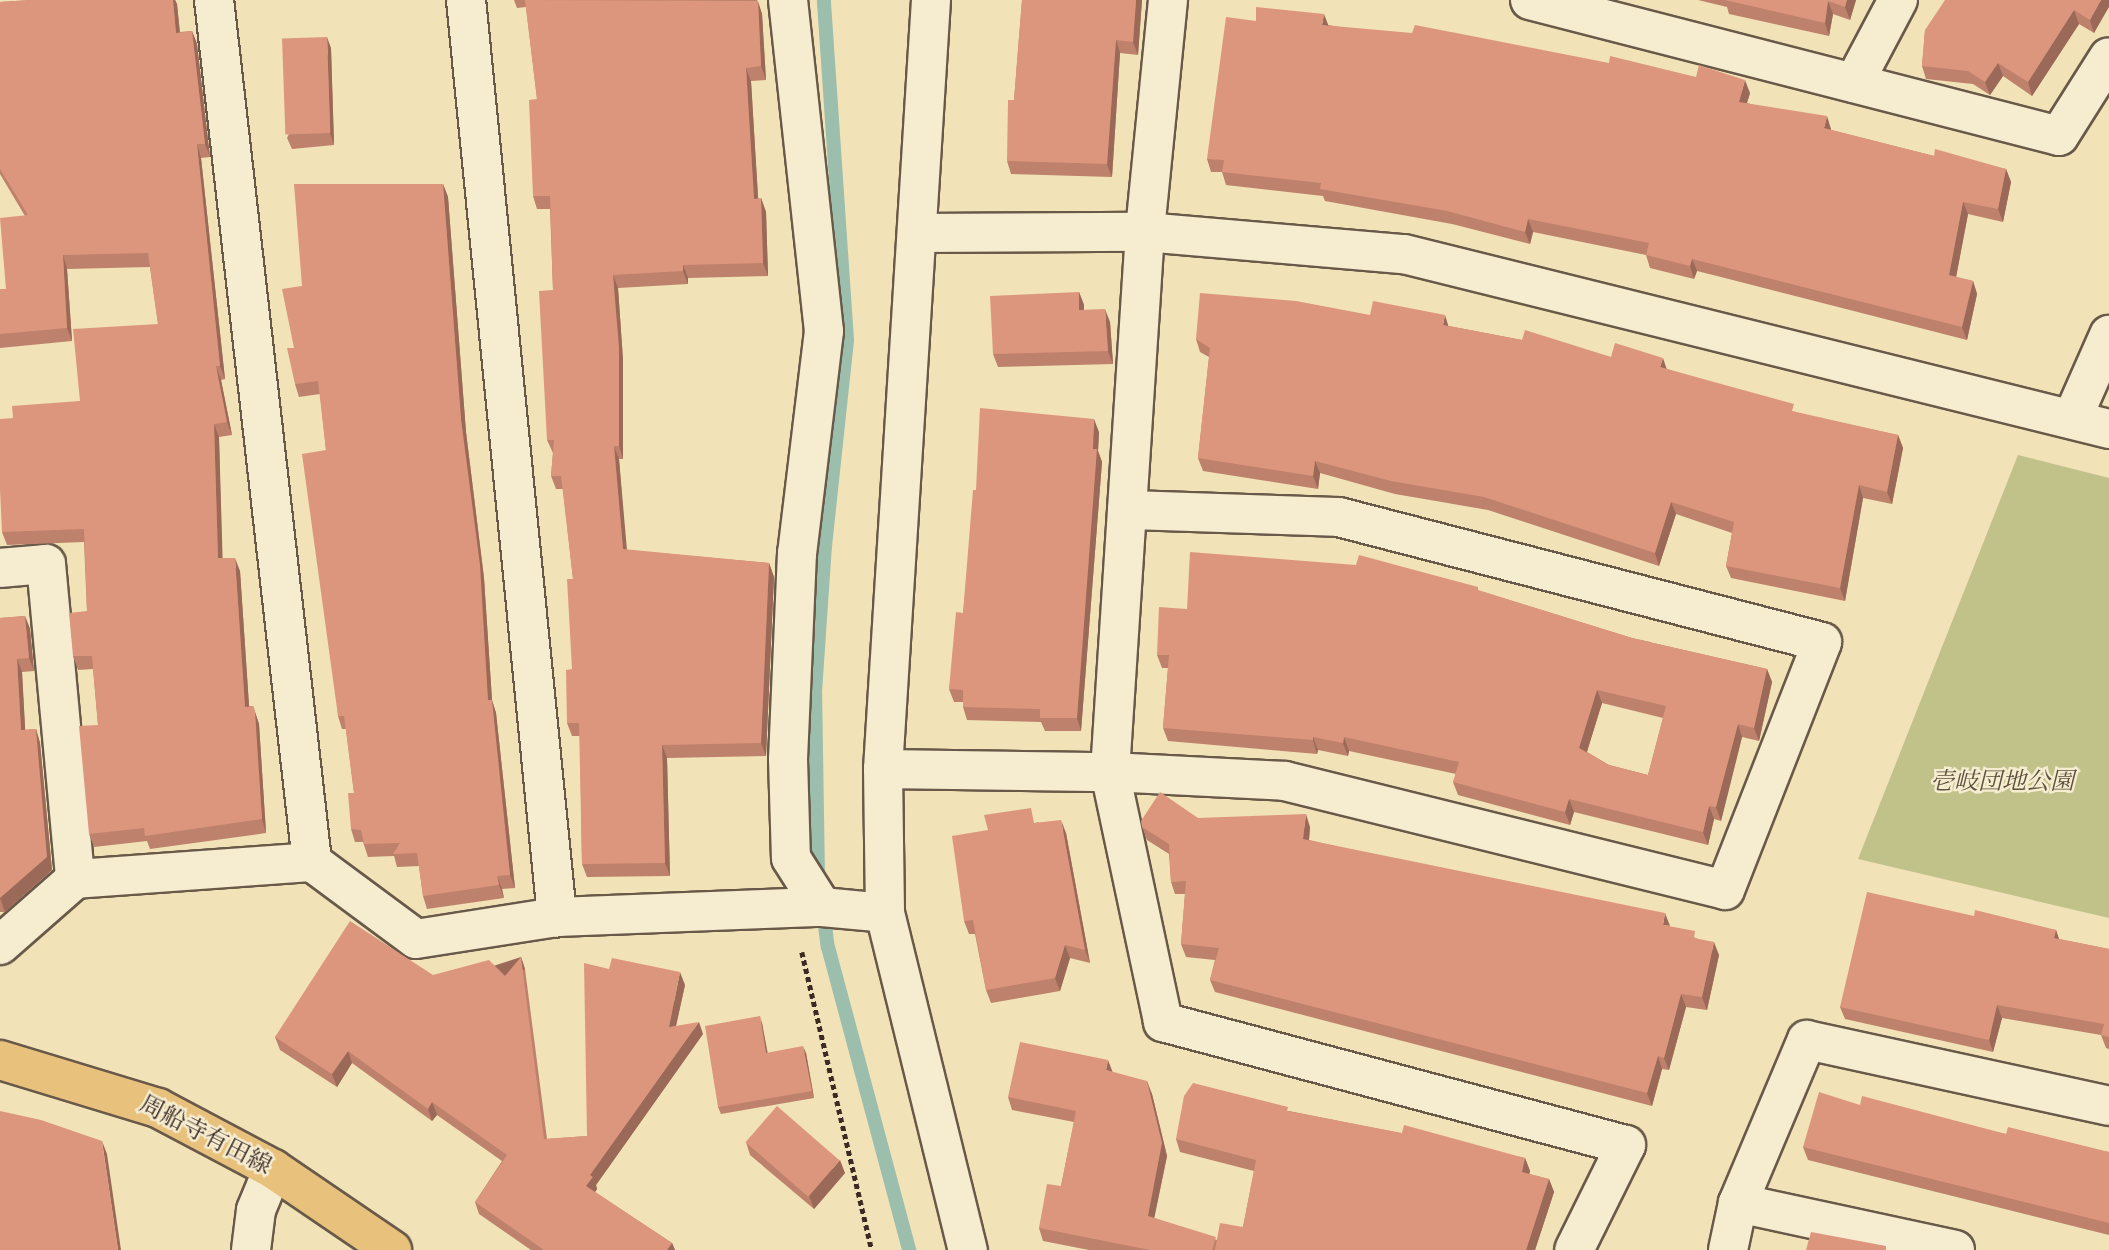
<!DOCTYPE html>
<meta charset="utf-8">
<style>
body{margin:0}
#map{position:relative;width:2109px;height:1250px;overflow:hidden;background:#f1e2b7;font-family:"Libre Bodoni","Noto Serif JP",serif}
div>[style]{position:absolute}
.green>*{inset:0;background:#c1c18a}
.stream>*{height:14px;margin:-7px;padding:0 7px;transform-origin:7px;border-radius:7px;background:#9bbead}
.path>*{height:4.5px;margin-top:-2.25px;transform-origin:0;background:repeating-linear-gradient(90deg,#3b2b24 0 5px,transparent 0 8.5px)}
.roads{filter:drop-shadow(2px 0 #685949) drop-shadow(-2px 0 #685949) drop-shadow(0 2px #685949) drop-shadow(0 -2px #685949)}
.minor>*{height:38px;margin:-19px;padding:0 19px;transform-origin:19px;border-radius:19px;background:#f6ecd0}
.major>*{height:38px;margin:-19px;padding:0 19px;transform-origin:19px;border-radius:19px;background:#e8c17c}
.wall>*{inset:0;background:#be816c}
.shaded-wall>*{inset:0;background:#9b6958;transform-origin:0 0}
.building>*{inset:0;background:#dd967e;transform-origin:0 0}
span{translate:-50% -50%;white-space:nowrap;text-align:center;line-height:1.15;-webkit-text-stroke:5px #f6ecd0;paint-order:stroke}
.park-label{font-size:24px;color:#5c503e;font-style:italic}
.street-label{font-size:24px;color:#3b2b24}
</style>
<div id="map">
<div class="green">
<div style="clip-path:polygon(2018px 455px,2109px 478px,2109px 918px,1858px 859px)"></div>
</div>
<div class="stream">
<div style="left:818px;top:878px;width:186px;rotate:-90.9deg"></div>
<div style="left:815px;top:692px;width:146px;rotate:-86.1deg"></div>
<div style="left:825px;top:546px;width:207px;rotate:-83.9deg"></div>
<div style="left:847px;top:340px;width:341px;rotate:-93.9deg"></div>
<div style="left:823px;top:909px;width:38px;rotate:83deg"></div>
<div style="left:828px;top:947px;width:314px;rotate:75deg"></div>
</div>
<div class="path">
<div style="left:802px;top:952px;width:306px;rotate:76.8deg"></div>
</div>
<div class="roads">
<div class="minor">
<div style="left:214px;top:0;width:868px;rotate:83.51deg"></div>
<div style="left:466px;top:0;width:922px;rotate:84.33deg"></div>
<div style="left:788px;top:0;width:333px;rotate:83.8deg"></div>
<div style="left:824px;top:331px;width:224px;rotate:96.9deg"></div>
<div style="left:797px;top:553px;width:206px;rotate:92.5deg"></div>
<div style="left:788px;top:759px;width:99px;rotate:88.3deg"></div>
<div style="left:791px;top:858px;width:58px;rotate:57.7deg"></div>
<div style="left:931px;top:0;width:770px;rotate:93.57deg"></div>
<div style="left:883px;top:769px;width:144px;rotate:89.2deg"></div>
<div style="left:885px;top:913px;width:347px;rotate:76.2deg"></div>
<div style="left:1168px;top:0;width:233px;rotate:95.7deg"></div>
<div style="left:1145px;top:232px;width:541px;rotate:93.71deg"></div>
<div style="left:1110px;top:772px;width:256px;rotate:78deg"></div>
<div style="left:1163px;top:1022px;width:479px;rotate:14.9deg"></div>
<div style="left:1626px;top:1145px;width:117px;rotate:116.3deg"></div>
<div style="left:1530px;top:0;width:546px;rotate:14.42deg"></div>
<div style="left:2059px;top:136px;width:93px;rotate:-57.7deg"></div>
<div style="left:1854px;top:83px;width:94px;rotate:-62.1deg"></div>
<div style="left:917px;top:233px;width:228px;rotate:-0.3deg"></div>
<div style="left:1145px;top:232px;width:260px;rotate:4.9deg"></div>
<div style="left:1404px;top:254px;width:726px;rotate:13.94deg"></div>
<div style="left:2072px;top:419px;width:92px;rotate:-66.2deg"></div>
<div style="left:0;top:568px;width:46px;rotate:-5deg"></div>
<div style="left:46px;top:564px;width:316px;rotate:84.7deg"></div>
<div style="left:883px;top:769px;width:227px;rotate:0.8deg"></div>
<div style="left:1110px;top:772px;width:175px;rotate:2.9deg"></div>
<div style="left:1285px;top:781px;width:453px;rotate:13.9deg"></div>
<div style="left:1725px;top:890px;width:266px;rotate:-68.6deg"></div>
<div style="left:1822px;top:642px;width:499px;rotate:-165.5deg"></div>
<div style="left:1339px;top:517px;width:212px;rotate:-178.1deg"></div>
<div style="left:0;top:945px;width:100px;rotate:-41.3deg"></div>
<div style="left:75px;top:879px;width:238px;rotate:-4.1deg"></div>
<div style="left:312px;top:862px;width:129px;rotate:36.5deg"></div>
<div style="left:416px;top:939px;width:143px;rotate:-8.9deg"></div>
<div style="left:557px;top:917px;width:265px;rotate:-2.2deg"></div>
<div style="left:822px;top:907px;width:63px;rotate:5.4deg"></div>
<div style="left:1738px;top:1203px;width:222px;rotate:12.2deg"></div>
<div style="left:251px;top:1250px;width:40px;rotate:-82.9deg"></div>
<div style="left:256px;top:1210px;width:44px;rotate:-67.5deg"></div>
<div style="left:1728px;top:1250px;width:48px;rotate:-78deg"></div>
<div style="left:1738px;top:1203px;width:177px;rotate:-67.1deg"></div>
<div style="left:1807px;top:1040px;width:309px;rotate:12.3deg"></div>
</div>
<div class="major">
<div style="left:0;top:1060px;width:165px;rotate:16.9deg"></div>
<div style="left:158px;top:1108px;width:130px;rotate:27.9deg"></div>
<div style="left:273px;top:1169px;width:144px;rotate:34.2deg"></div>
</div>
</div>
<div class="wall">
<div style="clip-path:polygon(31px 0,175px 0,177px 4px,180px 32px,192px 31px,197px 44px,210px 157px,201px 158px,225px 379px,221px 380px,232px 435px,219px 437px,222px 558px,240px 571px,249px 706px,253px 706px,259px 724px,266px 833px,150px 849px,147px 841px,94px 847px,89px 834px,98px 725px,93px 669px,78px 670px,73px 656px,87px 611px,84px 542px,7px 545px,2px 532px,13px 418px,80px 401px,158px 324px,150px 267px,67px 269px,72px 341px,0 348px,0 289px,6px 289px,25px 216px,0 174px,0 2px)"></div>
<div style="clip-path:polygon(514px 0,757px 0,762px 14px,766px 80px,751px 81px,758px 199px,761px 198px,766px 212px,768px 276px,688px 278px,688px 284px,618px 288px,623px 360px,623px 459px,619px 459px,626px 550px,769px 563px,774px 577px,766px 756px,667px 758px,670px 876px,587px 877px,582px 864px,580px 736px,572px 736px,567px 723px,572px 669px,573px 579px,563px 489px,556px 489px,551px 476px,553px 453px,547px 440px,553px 290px,550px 209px,537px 209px,533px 196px,537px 99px,526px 7px,517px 8px)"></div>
<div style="clip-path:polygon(1022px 0,1142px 0,1138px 55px,1120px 53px,1112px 177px,1011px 174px,1007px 161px,1014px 100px)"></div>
<div style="clip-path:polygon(1698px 0,1856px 0,1850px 20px,1833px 14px,1829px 36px,1729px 14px,1727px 7px)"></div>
<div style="clip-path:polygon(2109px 0,2094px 33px,2079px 24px,2032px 96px,2003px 76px,1990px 95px,1973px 84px,1926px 79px,1922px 66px,1925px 30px)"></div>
<div style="clip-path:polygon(1328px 25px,1750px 93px,1747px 103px,1831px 129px,1831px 130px,1934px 156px,2006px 169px,2011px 182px,2003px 222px,1968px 214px,1956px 277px,1973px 281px,1977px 294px,1967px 340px,1697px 271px,1694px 279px,1650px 268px,1646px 255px,1533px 232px,1530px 244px,1452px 224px,1325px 201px,1323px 196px,1226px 185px,1222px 172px,1211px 172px,1207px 159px)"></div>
<div style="clip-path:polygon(331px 48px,334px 145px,292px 149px,287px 138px)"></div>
<div style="clip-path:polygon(443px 184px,448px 197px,466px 432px,484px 578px,492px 700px,496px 713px,515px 888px,502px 889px,504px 898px,427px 909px,423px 896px,419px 866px,397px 867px,394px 856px,368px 857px,363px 842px,355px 842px,351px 829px,354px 793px,346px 729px,342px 729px,338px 716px,326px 450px,320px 394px,299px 397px,295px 384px,294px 348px,302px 286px)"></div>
<div style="clip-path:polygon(1079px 292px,1084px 305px,1084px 310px,1110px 322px,1113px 364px,998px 367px,993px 354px)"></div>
<div style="clip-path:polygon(1449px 326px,1611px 357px,1667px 369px,1796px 413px,1898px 435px,1903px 448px,1892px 504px,1863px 498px,1845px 601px,1731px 578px,1726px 566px,1732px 533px,1676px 514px,1659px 566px,1488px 510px,1395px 494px,1320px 473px,1318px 489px,1203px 471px,1198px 458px,1209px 357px,1200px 352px,1196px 339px)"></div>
<div style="clip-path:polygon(1099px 432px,1098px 451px,1102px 462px,1081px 731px,1045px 731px,1041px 722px,967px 720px,963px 707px,963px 702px,954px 702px,949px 689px,963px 613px,976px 490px)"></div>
<div style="clip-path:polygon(evenodd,1480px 591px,1632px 638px,1767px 669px,1772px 682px,1759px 741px,1742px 737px,1721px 821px,1714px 819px,1708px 845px,1574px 812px,1570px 825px,1458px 795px,1453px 782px,1456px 774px,1349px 751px,1348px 756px,1318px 750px,1317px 754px,1168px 741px,1163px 728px,1168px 668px,1162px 668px,1157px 655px,1187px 609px,1480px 591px,1602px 703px,1663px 718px,1648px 775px,1609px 765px,1587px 752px,1602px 703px)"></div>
<div style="clip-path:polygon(25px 616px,30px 629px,34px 671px,22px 672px,25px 730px,36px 729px,40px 743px,52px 870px,5px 912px,0 912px,0 618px)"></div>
<div style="clip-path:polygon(1198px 818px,1310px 827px,1309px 840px,1670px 927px,1698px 939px,1719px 955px,1707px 1010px,1686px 1007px,1669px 1070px,1662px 1069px,1652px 1106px,1215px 992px,1210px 980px,1215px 960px,1186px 957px,1181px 944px,1185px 894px,1175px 894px,1171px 882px,1169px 854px,1147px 840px,1142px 827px)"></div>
<div style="clip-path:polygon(1037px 822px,1066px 833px,1090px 963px,1070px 958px,1060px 991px,991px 1003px,986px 990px,975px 934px,969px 934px,964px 921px)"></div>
<div style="clip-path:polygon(1974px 916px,2056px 930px,2059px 939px,2109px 949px,2109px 1049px,2106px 1048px,2101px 1035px,2002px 1018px,1993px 1052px,1845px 1019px,1840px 1007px)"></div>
<div style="clip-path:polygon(521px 957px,525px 969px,547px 1139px,587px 1136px,685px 985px,676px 1026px,703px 1034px,596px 1185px,597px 1189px,595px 1192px,672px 1243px,675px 1250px,531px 1250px,479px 1214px,475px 1202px,502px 1161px,437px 1115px,432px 1121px,352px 1063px,337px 1087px,280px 1050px,275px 1037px,433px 975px,505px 976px)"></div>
<div style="clip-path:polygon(762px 1023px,767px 1053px,806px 1053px,814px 1098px,721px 1114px,718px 1107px)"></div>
<div style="clip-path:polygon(1113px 1072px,1152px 1094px,1167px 1156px,1154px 1218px,1217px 1240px,1243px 1227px,1254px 1171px,1180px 1152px,1176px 1139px,1289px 1111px,1525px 1158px,1530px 1171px,1529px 1174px,1549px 1179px,1554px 1192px,1535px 1250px,1089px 1250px,1043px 1241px,1039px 1228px,1061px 1186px,1074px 1122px,1012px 1110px,1008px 1097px)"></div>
<div style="clip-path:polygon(1860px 1105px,2006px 1134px,2109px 1152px,2109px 1235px,1808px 1160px,1803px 1147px)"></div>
<div style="clip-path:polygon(746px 1142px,845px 1173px,814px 1209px,750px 1155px)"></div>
</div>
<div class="shaded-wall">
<div style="clip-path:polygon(173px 0,175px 0,177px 4px,181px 46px,176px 33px)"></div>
<div style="clip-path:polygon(1136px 0,1142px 0,1138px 55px,1133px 42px)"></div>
<div style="clip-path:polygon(1847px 0,1856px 0,1850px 20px,1845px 7px)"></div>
<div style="clip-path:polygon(2101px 0,2109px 0,2109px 7px,2094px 33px,2090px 20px)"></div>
<div style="clip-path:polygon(758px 1px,762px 14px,766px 80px,761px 66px)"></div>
<div style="clip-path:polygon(1828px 1px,1833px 14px,1829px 36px,1825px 23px)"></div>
<div style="clip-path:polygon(2074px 10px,2079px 24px,2032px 96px,2028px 82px)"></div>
<div style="clip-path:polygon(1324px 14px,1329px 27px,1322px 25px)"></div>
<div style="clip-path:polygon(192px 31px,197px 44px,210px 157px,205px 144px)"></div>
<div style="clip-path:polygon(327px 37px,331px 48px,334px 145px,330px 133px)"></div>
<div style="clip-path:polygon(1116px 40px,1120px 53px,1112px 177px,1107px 164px)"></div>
<div style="clip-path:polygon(1998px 63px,2003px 76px,1990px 95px,1985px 82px)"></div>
<div style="clip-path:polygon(746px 68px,751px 81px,759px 212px,754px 199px)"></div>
<div style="clip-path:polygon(1745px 80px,1750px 93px,1743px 115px,1739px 102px)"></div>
<div style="clip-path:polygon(1827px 116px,1831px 129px,1829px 141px,1824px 128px)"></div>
<div style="clip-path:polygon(197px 144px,201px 158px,225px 379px,220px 366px)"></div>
<div style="clip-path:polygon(2006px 169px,2011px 182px,2003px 222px,1998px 209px)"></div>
<div style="clip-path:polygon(443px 184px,448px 197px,466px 432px,484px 578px,492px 700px,496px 713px,515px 888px,510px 875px,488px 700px,461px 419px)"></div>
<div style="clip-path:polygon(761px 198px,766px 212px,768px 276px,763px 263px)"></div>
<div style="clip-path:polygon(1963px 202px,1968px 214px,1954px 288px,1949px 275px)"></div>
<div style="clip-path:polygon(1528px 219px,1533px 232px,1530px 244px,1525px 232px)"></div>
<div style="clip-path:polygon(63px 255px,67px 269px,72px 341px,67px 328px)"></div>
<div style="clip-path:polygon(1692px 259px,1697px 271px,1694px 279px,1690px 266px)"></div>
<div style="clip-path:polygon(683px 265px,688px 278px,688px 284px,683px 271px)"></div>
<div style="clip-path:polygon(613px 275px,618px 288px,623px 360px,623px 459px,619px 446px)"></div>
<div style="clip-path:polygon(1973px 281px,1977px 294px,1967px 340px,1962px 327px)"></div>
<div style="clip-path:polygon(1079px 292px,1084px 305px,1084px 323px,1079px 310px)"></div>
<div style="clip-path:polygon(1105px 309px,1110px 322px,1113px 364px,1108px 351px)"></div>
<div style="clip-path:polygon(1445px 315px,1449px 328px,1443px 325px)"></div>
<div style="clip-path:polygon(1663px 358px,1667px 370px,1660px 367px)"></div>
<div style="clip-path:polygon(216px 366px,221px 380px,232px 435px,227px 422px)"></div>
<div style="clip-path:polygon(1094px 419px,1099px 432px,1098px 451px,1102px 462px,1081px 731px,1077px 718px)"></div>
<div style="clip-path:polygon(214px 424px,219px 437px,223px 571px,218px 558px)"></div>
<div style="clip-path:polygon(1898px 435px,1903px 448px,1892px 504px,1887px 492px)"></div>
<div style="clip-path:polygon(614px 446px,619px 459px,628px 562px,623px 549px)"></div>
<div style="clip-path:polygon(1315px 461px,1320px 473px,1318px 489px,1313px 476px)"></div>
<div style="clip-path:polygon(1859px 485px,1863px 498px,1845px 601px,1840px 588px)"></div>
<div style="clip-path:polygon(1671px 502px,1676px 514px,1659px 566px,1655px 553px)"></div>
<div style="clip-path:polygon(235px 558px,240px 571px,250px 720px,245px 707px)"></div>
<div style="clip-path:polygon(769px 563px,774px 577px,766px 756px,761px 743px)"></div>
<div style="clip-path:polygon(25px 616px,30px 629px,34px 671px,29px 658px)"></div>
<div style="clip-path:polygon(17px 659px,22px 672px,26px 744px,21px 730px)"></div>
<div style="clip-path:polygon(1767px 669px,1772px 682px,1759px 741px,1754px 728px)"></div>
<div style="clip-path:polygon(1597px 690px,1602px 703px,1584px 761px,1579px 748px)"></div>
<div style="clip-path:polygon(253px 706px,259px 724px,266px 833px,262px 819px)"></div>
<div style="clip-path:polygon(1738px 724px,1742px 737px,1721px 821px,1716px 807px)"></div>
<div style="clip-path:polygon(36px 729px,40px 743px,52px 870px,5px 912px,0 898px)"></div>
<div style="clip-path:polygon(1313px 737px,1318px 750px,1317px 754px,1313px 740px)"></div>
<div style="clip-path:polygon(1344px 737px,1349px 751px,1348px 756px,1343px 743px)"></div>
<div style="clip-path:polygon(662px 745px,667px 758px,670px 876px,665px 863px)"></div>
<div style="clip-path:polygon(1569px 799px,1574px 812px,1570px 825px,1565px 812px)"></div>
<div style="clip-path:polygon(1709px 806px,1714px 819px,1708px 845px,1703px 832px)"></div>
<div style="clip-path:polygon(1306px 814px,1310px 827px,1308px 851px,1303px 839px)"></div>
<div style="clip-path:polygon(1061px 820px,1066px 833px,1090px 963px,1085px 950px)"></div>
<div style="clip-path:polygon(497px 876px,502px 889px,504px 898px,499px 885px)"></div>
<div style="clip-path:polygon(1665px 913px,1670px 926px,1663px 925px)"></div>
<div style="clip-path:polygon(2056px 930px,2060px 942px,2054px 938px)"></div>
<div style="clip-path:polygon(1714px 942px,1719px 955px,1707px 1010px,1702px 997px)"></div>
<div style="clip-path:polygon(1065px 945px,1070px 958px,1060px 991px,1055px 978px)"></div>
<div style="left:521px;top:957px;width:13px;height:183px;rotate:72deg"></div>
<div style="clip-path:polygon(680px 972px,685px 985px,673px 1039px,669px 1027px)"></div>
<div style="clip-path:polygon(1681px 994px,1686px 1007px,1669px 1070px,1664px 1058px)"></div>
<div style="clip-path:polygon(1997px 1005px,2002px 1018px,1993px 1052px,1989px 1040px)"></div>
<div style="clip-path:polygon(760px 1016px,762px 1023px,769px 1060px,766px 1053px)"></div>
<div style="clip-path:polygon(699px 1022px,703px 1034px,596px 1185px,597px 1189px,591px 1198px,586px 1186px,590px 1175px)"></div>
<div style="clip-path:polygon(803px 1046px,806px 1053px,814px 1098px,812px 1091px)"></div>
<div style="clip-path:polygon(348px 1051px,352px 1063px,337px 1087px,332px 1074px)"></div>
<div style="clip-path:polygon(1658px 1056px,1662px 1069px,1652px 1106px,1647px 1093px)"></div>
<div style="clip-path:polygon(1108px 1060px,1113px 1073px,1106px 1070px)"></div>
<div style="clip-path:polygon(1147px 1081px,1152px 1094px,1167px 1156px,1152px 1229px,1148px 1216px)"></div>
<div style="clip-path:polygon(432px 1102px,437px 1115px,432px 1121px,428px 1109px)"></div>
<div style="clip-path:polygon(102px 1141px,107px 1154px,121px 1250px,118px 1250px)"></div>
<div style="clip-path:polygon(1525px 1158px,1530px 1171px,1527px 1185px,1522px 1172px)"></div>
<div style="clip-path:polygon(840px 1160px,845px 1173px,814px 1209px,809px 1196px)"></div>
<div style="clip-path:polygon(1549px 1179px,1554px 1192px,1535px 1250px,1526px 1250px)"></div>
<div style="clip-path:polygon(672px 1243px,675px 1250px,667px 1250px)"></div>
</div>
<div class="building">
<div style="clip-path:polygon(31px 0,173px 0,176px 33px,192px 31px,205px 144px,197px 144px,220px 366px,216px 366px,227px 422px,214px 424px,218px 558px,235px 558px,245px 707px,253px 706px,255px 711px,262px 819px,145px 836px,144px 828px,89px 834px,79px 726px,98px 725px,92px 656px,73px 656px,69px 613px,87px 611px,84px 529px,2px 532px,0 489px,0 419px,13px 418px,12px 406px,80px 401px,73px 329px,158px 324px,148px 253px,63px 255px,67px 328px,0 334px,0 289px,6px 289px,0 218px,28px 215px,0 169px,0 2px)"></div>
<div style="clip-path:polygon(525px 0,758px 1px,761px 66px,746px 68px,754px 199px,761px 198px,763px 263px,683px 265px,683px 271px,613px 275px,619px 347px,619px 446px,614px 446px,623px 549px,769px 563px,761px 743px,662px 745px,665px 863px,582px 864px,579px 723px,567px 723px,566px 670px,572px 669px,567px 579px,573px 579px,561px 476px,551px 476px,554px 440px,547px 440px,539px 291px,553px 290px,550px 196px,533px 196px,529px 100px,537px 99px)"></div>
<div style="clip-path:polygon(1022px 0,1136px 0,1133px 42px,1116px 40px,1107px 164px,1007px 161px,1008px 100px,1014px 100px)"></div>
<div style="clip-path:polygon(1725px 0,1847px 0,1845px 7px,1828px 1px,1825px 23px)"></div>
<div style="clip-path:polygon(1945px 0,2101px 0,2090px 20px,2074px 10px,2028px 82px,1998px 63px,1985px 82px,1968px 71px,1922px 66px,1925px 30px)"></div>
<div style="clip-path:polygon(1256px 7px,1324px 14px,1322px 25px,1412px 33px,1415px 25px,1609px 63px,1610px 56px,1696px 77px,1699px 65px,1745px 80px,1739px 102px,1827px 116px,1824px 128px,1934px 156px,1935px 149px,2006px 169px,1998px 209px,1963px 202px,1949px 275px,1973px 281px,1962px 327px,1692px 259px,1690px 266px,1646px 255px,1649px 243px,1528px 219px,1525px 232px,1447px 211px,1320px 189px,1321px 183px,1222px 172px,1224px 160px,1207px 159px,1226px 17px,1256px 21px)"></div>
<div style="left:327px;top:37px;width:96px;height:45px;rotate:88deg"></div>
<div style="clip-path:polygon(294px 184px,443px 184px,461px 419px,480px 565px,488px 700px,492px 700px,510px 875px,497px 876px,499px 885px,423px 896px,417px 853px,393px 854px,400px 843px,364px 844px,361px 830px,351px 829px,348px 793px,354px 793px,344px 716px,338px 716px,302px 454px,326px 450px,318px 381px,295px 384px,287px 348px,294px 348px,282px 289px,302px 286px)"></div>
<div style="clip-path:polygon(1079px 292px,1079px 310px,1105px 309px,1108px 351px,993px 354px,990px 296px)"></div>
<div style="clip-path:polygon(1200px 293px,1296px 301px,1370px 315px,1373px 301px,1445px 315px,1443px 325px,1522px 340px,1525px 330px,1611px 357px,1615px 343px,1663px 358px,1660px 367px,1794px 404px,1792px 411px,1898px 435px,1887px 492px,1859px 485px,1840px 588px,1726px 566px,1734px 522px,1671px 502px,1655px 553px,1484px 497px,1391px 481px,1315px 461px,1313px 476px,1198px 458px,1210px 348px,1196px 339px)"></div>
<div style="clip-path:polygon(980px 408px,1094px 419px,1093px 449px,1097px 449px,1077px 718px,1040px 718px,1040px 709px,963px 707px,963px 690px,949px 689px,956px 612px,963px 613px,973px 490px,976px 490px)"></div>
<div style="clip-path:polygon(evenodd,1190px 552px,1356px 565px,1359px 555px,1478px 587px,1478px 590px,1632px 638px,1767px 669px,1754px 728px,1738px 724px,1716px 807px,1709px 806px,1703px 832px,1569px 799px,1565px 812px,1453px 782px,1459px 762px,1344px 737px,1343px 743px,1313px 737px,1313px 740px,1163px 728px,1169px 655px,1157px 655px,1159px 607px,1187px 609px,1190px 552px,1597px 690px,1666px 706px,1648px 775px,1609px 765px,1579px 748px,1597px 690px)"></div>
<div style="clip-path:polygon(25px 616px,29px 658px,17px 659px,21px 730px,36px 729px,47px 857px,0 898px,0 618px)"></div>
<div style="clip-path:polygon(1160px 792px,1198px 818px,1306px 814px,1303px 839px,1665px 913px,1663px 925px,1695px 931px,1694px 938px,1714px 942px,1702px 997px,1681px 994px,1664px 1058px,1658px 1056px,1647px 1093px,1210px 980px,1219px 948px,1181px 944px,1186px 881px,1171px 882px,1169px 844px,1142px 827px,1141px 821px)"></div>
<div style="clip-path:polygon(1031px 808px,1034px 823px,1061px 820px,1085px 950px,1065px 945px,1055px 978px,986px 990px,973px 920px,964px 921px,952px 836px,988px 830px,984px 815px)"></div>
<div style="clip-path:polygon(1867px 892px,1974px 916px,1975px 910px,2056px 930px,2054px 938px,2109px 949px,2109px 1037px,2101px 1035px,2104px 1024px,1997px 1005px,1989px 1040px,1840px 1007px)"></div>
<div style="clip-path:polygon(350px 921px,433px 975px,489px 960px,505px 976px,521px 957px,544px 1139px,587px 1136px,584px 963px,609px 969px,612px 958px,680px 972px,669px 1027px,699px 1022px,590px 1175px,593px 1177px,586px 1186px,672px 1243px,667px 1250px,544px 1250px,475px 1202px,507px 1155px,432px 1102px,428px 1109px,348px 1051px,332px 1074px,275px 1037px)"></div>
<div style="clip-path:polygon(760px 1016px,766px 1053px,803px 1046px,812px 1091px,718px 1107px,705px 1026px)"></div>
<div style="clip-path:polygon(1020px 1042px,1108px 1060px,1106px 1070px,1147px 1081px,1162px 1143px,1148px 1216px,1216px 1237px,1212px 1250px,1150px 1250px,1039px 1228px,1047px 1184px,1061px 1186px,1076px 1111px,1008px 1097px)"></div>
<div style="clip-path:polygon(1193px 1083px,1288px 1107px,1287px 1111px,1402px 1133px,1404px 1125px,1525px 1158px,1522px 1172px,1549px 1179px,1526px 1250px,1215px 1250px,1220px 1223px,1243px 1227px,1256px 1160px,1176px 1139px,1184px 1096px)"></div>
<div style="clip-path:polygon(1819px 1092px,1860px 1105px,1862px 1096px,2006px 1134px,2008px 1127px,2109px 1152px,2109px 1223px,1803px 1147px)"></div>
<div style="left:777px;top:1106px;width:83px;height:48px;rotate:41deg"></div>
<div style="clip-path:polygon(0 1111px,41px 1120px,102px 1141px,118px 1250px,0 1250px)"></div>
<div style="clip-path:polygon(1811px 1232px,1886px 1246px,1886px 1250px,1806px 1250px)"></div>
</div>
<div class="park-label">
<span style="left:2002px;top:783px">壱岐団地公園</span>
</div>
<div class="street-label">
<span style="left:205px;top:1136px;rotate:27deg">周船寺有田線</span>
</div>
</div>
